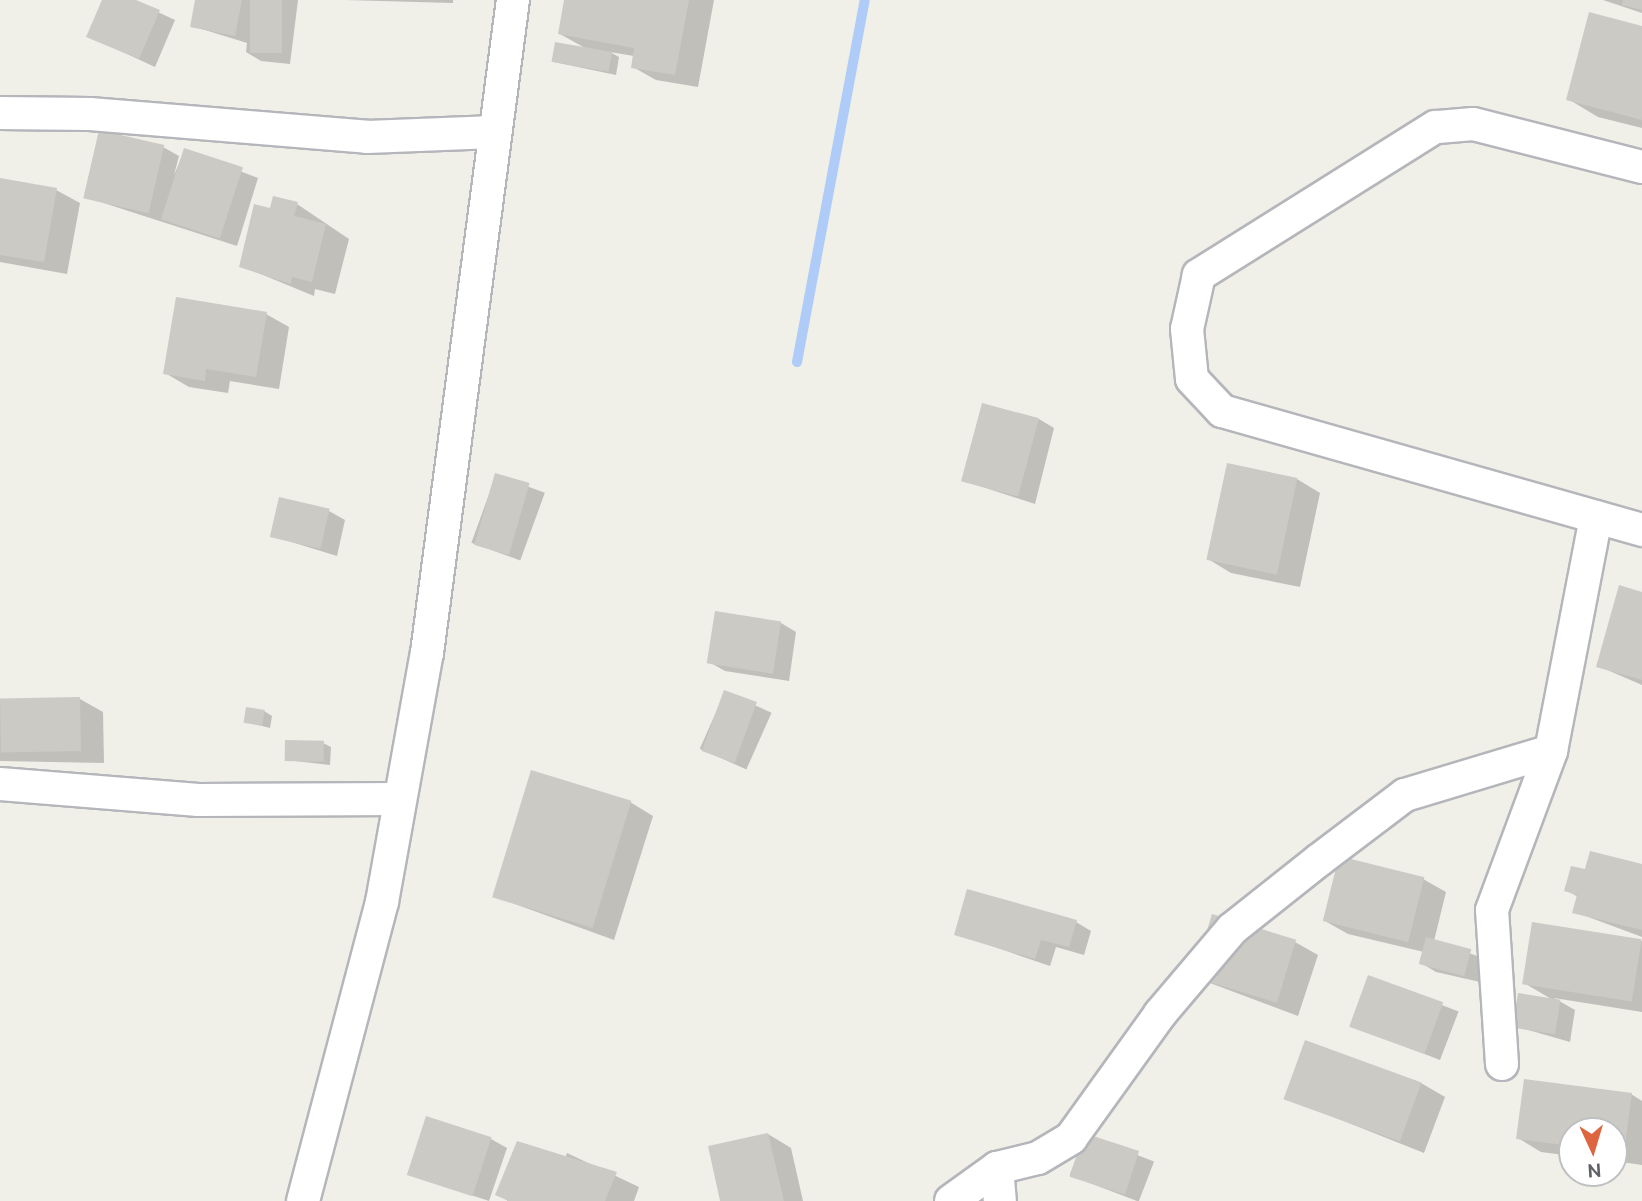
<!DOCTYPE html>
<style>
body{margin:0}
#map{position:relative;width:1642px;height:1201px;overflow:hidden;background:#f0efe8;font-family:Ubuntu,sans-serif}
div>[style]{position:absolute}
.shadow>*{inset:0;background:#0003;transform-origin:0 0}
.stream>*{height:10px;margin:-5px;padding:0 5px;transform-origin:5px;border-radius:5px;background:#afccf9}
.building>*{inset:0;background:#cccac4;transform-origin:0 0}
.roads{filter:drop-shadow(2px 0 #b5b6bb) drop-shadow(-2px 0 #b5b6bb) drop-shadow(0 2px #b5b6bb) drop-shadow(0 -2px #b5b6bb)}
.minor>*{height:32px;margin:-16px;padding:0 16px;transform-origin:16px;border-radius:16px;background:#fff}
span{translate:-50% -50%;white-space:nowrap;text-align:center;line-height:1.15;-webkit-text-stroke:7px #fff;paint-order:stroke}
.north{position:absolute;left:1558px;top:1117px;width:70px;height:70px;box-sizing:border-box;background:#fff;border:2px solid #bfc0c2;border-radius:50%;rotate:176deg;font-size:19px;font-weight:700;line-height:28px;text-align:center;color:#5f6167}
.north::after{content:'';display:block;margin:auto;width:24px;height:32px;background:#dd6641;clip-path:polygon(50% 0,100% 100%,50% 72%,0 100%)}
</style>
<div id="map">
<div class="shadow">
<div style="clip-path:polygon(104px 0,132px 0,175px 20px,155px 67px,88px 36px)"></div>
<div style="clip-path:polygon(197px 0,298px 0,290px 64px,261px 61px,246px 52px,247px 43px,192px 26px)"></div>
<div style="clip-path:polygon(345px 0,453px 0,453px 3px)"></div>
<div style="clip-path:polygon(566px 0,714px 0,698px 87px,656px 80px,633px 67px,634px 56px,610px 52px,619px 57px,616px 75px,554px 62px,585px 48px,560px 34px)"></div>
<div style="clip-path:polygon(1603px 0,1642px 0,1642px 13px)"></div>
<div style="clip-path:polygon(1642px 27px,1642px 128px,1598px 117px,1568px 99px)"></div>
<div style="clip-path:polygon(163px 147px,179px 156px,174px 175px,185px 150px,258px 178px,237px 246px,85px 197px)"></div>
<div style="clip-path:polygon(0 180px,56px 190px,80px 203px,67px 274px,0 262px)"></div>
<div style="clip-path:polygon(297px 204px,349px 239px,335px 294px,315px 289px,314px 296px,241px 266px,272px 210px)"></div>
<div style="clip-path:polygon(266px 314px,289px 327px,279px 389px,230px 381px,228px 393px,189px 387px,165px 373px)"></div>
<div style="clip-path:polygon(1039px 419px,1054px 428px,1035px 504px,964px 481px)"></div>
<div style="clip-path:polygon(1228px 465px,1297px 479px,1320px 493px,1300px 587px,1231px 573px,1208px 559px)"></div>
<div style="left:496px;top:475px;width:52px;height:72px;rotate:20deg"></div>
<div style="clip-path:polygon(329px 511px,345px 520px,337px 556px,272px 536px)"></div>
<div style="clip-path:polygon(1642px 593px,1642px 685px,1598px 666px)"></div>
<div style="clip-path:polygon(717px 613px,781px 623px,796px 632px,789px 681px,725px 671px,709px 662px)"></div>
<div style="left:725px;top:692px;width:51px;height:62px;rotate:24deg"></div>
<div style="clip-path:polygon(80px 699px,103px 712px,104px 763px,0 761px,0 701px)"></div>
<div style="clip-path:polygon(264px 711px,272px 716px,270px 728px,246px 722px)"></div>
<div style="clip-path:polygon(323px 743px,331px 747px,330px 765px,286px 760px)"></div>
<div style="clip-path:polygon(630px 802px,653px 816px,614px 940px,493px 896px)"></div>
<div style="clip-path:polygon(1642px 866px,1642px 937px,1575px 912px,1578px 897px,1566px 890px,1586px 871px)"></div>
<div style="clip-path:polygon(1423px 879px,1446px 892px,1434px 941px,1486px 959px,1480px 982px,1436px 972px,1421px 963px,1424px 952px,1348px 934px,1325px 921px)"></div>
<div style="clip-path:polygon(1076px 922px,1091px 931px,1084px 955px,1056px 947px,1050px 966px,956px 934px)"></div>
<div style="clip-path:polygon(1642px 941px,1642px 1012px,1554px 998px,1575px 1010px,1570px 1042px,1514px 1026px,1553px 1000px,1524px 983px)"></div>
<div style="clip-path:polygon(1295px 942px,1318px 955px,1298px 1016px,1194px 977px)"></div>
<div style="left:1369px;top:977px;width:96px;height:52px;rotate:21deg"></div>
<div style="clip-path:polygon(1421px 1083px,1445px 1097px,1424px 1153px,1286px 1098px)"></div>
<div style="clip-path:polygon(1631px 1094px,1642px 1101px,1642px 1165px,1614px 1161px,1614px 1131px,1572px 1131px,1572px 1156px,1541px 1152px,1518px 1138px)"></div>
<div style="clip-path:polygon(768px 1134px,791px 1148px,803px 1201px,722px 1201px)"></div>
<div style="left:1085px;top:1135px;width:74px;height:43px;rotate:21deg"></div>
<div style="clip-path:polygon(491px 1139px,507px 1148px,489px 1201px,408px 1174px)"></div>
<div style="clip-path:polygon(567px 1153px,639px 1187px,634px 1201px,508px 1201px,497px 1194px,564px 1161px)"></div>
</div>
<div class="stream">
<div style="left:797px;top:362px;width:368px;rotate:-79.4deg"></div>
</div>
<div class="building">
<div style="clip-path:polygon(102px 0,136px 0,160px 10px,139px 59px,86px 37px)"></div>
<div style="clip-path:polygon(195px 0,242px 0,235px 36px,190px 27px)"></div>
<div style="left:250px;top:0;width:32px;height:53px"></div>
<div style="clip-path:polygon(564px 0,689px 0,675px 75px,631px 68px,634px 48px,558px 34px)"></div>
<div style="clip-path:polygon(1623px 0,1642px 0,1642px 10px,1622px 5px)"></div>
<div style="clip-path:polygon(1589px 12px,1642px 26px,1642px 120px,1566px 100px)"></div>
<div style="left:555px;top:42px;width:58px;height:20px;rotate:10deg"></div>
<div style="left:99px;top:130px;width:67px;height:70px;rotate:13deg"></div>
<div style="left:184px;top:148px;width:62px;height:75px;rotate:18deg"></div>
<div style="clip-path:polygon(0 178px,57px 188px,44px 262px,0 255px)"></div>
<div style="clip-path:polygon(273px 196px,298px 202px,294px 216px,326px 224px,312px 282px,292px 277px,291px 284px,239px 267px,254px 204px,270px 208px)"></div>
<div style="clip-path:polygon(176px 297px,267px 312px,256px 377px,206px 369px,205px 381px,163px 374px)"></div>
<div style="left:982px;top:403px;width:59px;height:81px;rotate:15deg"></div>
<div style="left:1227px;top:463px;width:72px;height:99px;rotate:12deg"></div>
<div style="left:495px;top:473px;width:36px;height:75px;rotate:16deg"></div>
<div style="left:279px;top:497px;width:52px;height:41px;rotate:13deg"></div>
<div style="clip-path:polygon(1619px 585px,1642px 592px,1642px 680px,1596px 667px)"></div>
<div style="left:715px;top:611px;width:67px;height:53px;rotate:9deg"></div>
<div style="left:724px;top:690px;width:35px;height:65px;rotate:20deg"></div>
<div style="left:80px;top:697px;width:54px;height:80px;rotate:89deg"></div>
<div style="left:246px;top:707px;width:19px;height:16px;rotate:9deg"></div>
<div style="left:285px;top:740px;width:39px;height:21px;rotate:1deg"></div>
<div style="left:531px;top:770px;width:105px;height:133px;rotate:17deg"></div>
<div style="clip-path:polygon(1590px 851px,1642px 864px,1642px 930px,1572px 913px,1577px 895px,1564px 891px,1571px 866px,1585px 869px)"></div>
<div style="left:1339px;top:856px;width:88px;height:67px;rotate:14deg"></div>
<div style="clip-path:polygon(967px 889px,1077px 920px,1069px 947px,1041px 940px,1035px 959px,954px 935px)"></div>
<div style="left:1212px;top:914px;width:88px;height:66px;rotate:17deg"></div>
<div style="left:1532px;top:922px;width:111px;height:63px;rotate:9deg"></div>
<div style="left:1426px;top:937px;width:47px;height:28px;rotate:15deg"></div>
<div style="left:1368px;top:975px;width:80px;height:55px;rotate:20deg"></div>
<div style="left:1518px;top:993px;width:43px;height:35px;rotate:9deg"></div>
<div style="left:1305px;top:1040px;width:124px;height:63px;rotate:20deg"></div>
<div style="clip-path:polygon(1524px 1079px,1632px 1093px,1624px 1153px,1614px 1152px,1614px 1131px,1572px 1131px,1572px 1146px,1516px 1139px)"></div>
<div style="left:426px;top:1116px;width:69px;height:62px;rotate:18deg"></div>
<div style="clip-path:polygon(768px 1133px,784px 1201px,720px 1201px,708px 1146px)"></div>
<div style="left:1084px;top:1133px;width:58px;height:46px;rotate:18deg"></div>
<div style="clip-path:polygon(517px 1141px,617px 1172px,605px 1201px,509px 1201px,495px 1195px)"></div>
</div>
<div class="roads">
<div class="minor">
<div style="left:0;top:113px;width:90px;rotate:0.6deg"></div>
<div style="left:90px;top:114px;width:278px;rotate:4.7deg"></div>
<div style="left:367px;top:137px;width:128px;rotate:-2.2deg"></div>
<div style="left:1642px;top:167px;width:174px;rotate:-165.7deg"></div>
<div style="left:1473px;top:124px;width:38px;rotate:175deg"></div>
<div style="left:1435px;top:127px;width:279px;rotate:147.9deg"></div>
<div style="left:1199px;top:275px;width:55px;rotate:102.5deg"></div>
<div style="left:1187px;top:329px;width:50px;rotate:84.3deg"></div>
<div style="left:1192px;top:379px;width:44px;rotate:46.8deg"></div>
<div style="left:1222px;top:411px;width:437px;rotate:15.8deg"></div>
<div style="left:0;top:784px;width:199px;rotate:4.6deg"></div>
<div style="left:198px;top:800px;width:202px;rotate:-0.3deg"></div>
<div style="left:1502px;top:1064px;width:154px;rotate:-93.7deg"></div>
<div style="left:1492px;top:910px;width:170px;rotate:-69.6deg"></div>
<div style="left:1551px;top:751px;width:238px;rotate:-79.1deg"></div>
<div style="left:997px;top:1168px;width:33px;rotate:85deg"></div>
<div style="left:303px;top:1201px;width:309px;rotate:-75.2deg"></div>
<div style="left:382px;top:902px;width:253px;rotate:-79.8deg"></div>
<div style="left:427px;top:653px;width:659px;rotate:-82.5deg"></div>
<div style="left:951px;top:1201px;width:57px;rotate:-35.7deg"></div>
<div style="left:997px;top:1168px;width:42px;rotate:-13.7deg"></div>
<div style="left:1038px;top:1158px;width:39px;rotate:-31deg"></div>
<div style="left:1071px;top:1138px;width:153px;rotate:-54.3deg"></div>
<div style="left:1160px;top:1014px;width:111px;rotate:-49.7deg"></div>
<div style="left:1232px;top:929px;width:111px;rotate:-38.4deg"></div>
<div style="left:1319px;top:860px;width:108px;rotate:-37.1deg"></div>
<div style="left:1405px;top:795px;width:152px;rotate:-16.8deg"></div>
</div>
</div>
<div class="north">N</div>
</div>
